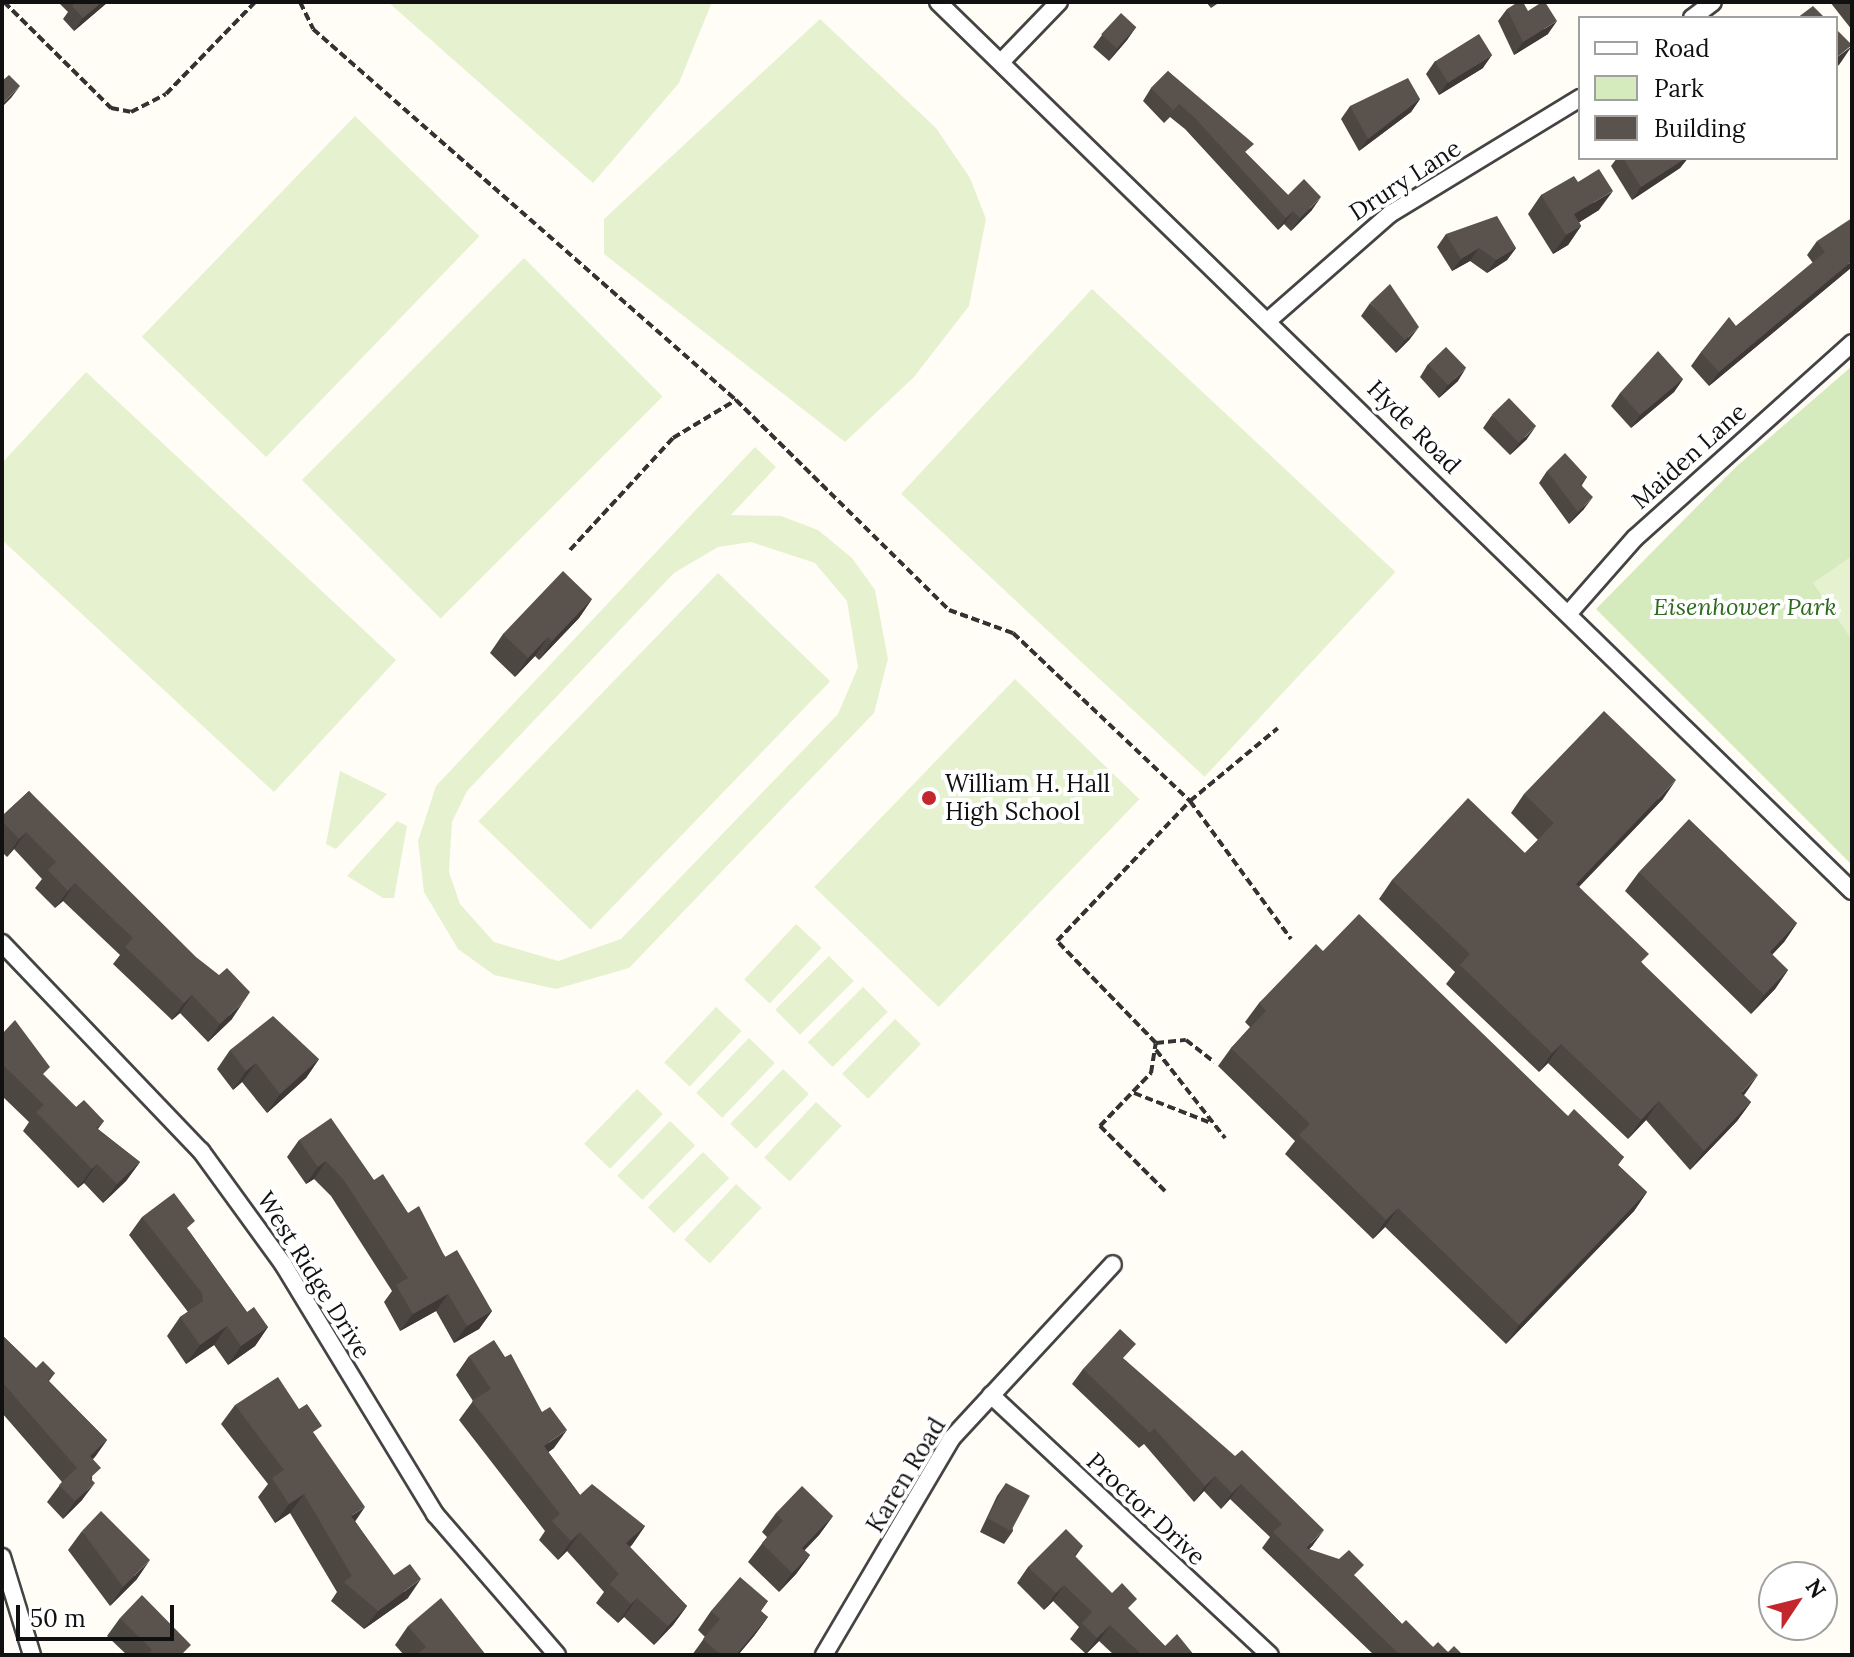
<!DOCTYPE html>
<style>
body{margin:0}
#map{position:relative;width:1854px;height:1657px;overflow:hidden;background:#fffdf5;font-family:Lora,serif}
div>[style]{position:absolute}
.green>*{inset:0;background:#d5ebbd}
.pitch>*{inset:0;background:#e6f2cf;transform-origin:0 0}
.path>*{height:4px;margin-top:-2px;transform-origin:0;background:repeating-linear-gradient(90deg,#333 0 8px,transparent 0 12px)}
.roads{filter:drop-shadow(2px 0 #444) drop-shadow(-2px 0 #444) drop-shadow(0 2px #444) drop-shadow(0 -2px #444)}
.minor>*{height:16px;margin:-8px;padding:0 8px;transform-origin:8px;border-radius:8px;background:#fff}
.wall>*{inset:0;background:#4d4742}
.shaded-wall>*{inset:0;background:#3f3936}
.building>*{inset:0;background:#5a524d;transform-origin:0 0}
.dots>*{width:22px;height:22px;translate:-50% -50%;box-sizing:border-box;border:4px solid #fff;border-radius:50%}
span{translate:-50% -50%;white-space:nowrap;text-align:center;line-height:1.15;-webkit-text-stroke:8px #fff;paint-order:stroke}
.street-label{font-size:24px;color:#111}
.park-label{font-size:24px;color:#2f6b1f;font-style:italic}
.poi-label{font-size:24px;color:#111}
.left{translate:0 -50%;text-align:left}
.frame{position:absolute;inset:0;border:4px solid #111;pointer-events:none}
.legend{position:absolute;left:1578px;top:16px;width:260px;height:144px;box-sizing:border-box;background:#fff;border:2px solid #a0a0a0;margin:0;padding:10px 14px;list-style:none;font-size:24px;color:#111}
.legend li{display:flex;align-items:center;gap:16px;height:40px}
.legend b{width:40px;border:2px solid #a0a0a0}
.north{position:absolute;left:1758px;top:1561px;width:80px;height:80px;box-sizing:border-box;background:#fff;border:2px solid #a0a0a0;border-radius:50%;rotate:55deg;font-size:22px;font-weight:700;line-height:32px;text-align:center;color:#111}
.north::after{content:'';display:block;margin:auto;width:28px;height:36px;background:#c4262e;clip-path:polygon(50% 0,100% 100%,50% 72%,0 100%)}
.scale{position:absolute;left:16px;top:1605px;width:158px;height:36px;box-sizing:border-box;border:4px solid #111;border-top:0;padding-left:10px;font-size:24px;line-height:28px;white-space:nowrap;color:#111;-webkit-text-stroke:6px #fff;paint-order:stroke}
</style>
<div id="map">
<div class="green">
<div style="clip-path:polygon(1852px 366px,1852px 865px,1596px 609px,1737px 466px)"></div>
</div>
<div class="pitch">
<div style="clip-path:polygon(388px 2px,712px 2px,679px 83px,593px 183px)"></div>
<div style="clip-path:polygon(820px 19px,936px 128px,970px 178px,986px 219px,969px 306px,914px 377px,845px 442px,604px 254px,604px 219px)"></div>
<div style="left:355px;top:116px;width:173px;height:307px;rotate:44deg"></div>
<div style="left:524px;top:258px;width:196px;height:314px;rotate:45deg"></div>
<div style="left:1092px;top:289px;width:415px;height:280px;rotate:43deg"></div>
<div style="clip-path:polygon(86px 372px,396px 660px,274px 792px,2px 540px,2px 463px)"></div>
<div style="clip-path:polygon(evenodd,755px 447px,776px 467px,731px 515px,781px 516px,818px 530px,852px 558px,875px 590px,888px 659px,874px 713px,629px 968px,556px 989px,494px 975px,458px 949px,424px 892px,418px 841px,436px 786px,755px 447px,751px 542px,815px 563px,847px 601px,858px 667px,838px 714px,621px 939px,558px 961px,494px 942px,460px 904px,449px 872px,452px 822px,467px 791px,674px 573px,718px 547px,751px 542px)"></div>
<div style="clip-path:polygon(1852px 556px,1852px 640px,1813px 583px)"></div>
<div style="left:718px;top:573px;width:156px;height:345px;rotate:44deg"></div>
<div style="left:1015px;top:679px;width:173px;height:289px;rotate:44deg"></div>
<div style="clip-path:polygon(340px 771px,387px 794px,336px 849px,326px 844px)"></div>
<div style="clip-path:polygon(397px 821px,407px 826px,394px 898px,383px 898px,347px 876px)"></div>
<div style="left:796px;top:924px;width:35px;height:76px;rotate:43deg"></div>
<div style="left:829px;top:956px;width:35px;height:76px;rotate:45deg"></div>
<div style="left:863px;top:987px;width:35px;height:78px;rotate:45deg"></div>
<div style="left:716px;top:1007px;width:35px;height:76px;rotate:43deg"></div>
<div style="left:895px;top:1019px;width:36px;height:76px;rotate:44deg"></div>
<div style="left:749px;top:1038px;width:36px;height:76px;rotate:44deg"></div>
<div style="left:783px;top:1069px;width:36px;height:76px;rotate:44deg"></div>
<div style="left:637px;top:1089px;width:36px;height:76px;rotate:44deg"></div>
<div style="left:816px;top:1102px;width:35px;height:76px;rotate:43deg"></div>
<div style="left:670px;top:1121px;width:35px;height:76px;rotate:44deg"></div>
<div style="left:703px;top:1152px;width:37px;height:78px;rotate:45deg"></div>
<div style="left:736px;top:1184px;width:35px;height:76px;rotate:43deg"></div>
</div>
<div class="path">
<div style="left:4px;top:2px;width:151px;rotate:44.7deg"></div>
<div style="left:111px;top:108px;width:20px;rotate:11deg"></div>
<div style="left:131px;top:112px;width:39px;rotate:-27deg"></div>
<div style="left:166px;top:94px;width:128px;rotate:-45.9deg"></div>
<div style="left:300px;top:2px;width:30px;rotate:64deg"></div>
<div style="left:313px;top:29px;width:563px;rotate:41.25deg"></div>
<div style="left:736px;top:400px;width:299px;rotate:44.6deg"></div>
<div style="left:949px;top:610px;width:68px;rotate:19.8deg"></div>
<div style="left:1013px;top:633px;width:244px;rotate:43.5deg"></div>
<div style="left:1190px;top:801px;width:171px;rotate:53.8deg"></div>
<div style="left:570px;top:550px;width:152px;rotate:-47.4deg"></div>
<div style="left:673px;top:438px;width:74px;rotate:-31.1deg"></div>
<div style="left:1156px;top:1043px;width:30px;rotate:-6deg"></div>
<div style="left:1186px;top:1040px;width:36px;rotate:38deg"></div>
<div style="left:1156px;top:1050px;width:112px;rotate:51.9deg"></div>
<div style="left:1134px;top:1093px;width:83px;rotate:21.3deg"></div>
<div style="left:1165px;top:1191px;width:92px;rotate:-135deg"></div>
<div style="left:1100px;top:1126px;width:74px;rotate:-46.1deg"></div>
<div style="left:1151px;top:1073px;width:30px;rotate:-81deg"></div>
<div style="left:1156px;top:1043px;width:142px;rotate:-134.1deg"></div>
<div style="left:1057px;top:941px;width:193px;rotate:-46.5deg"></div>
<div style="left:1190px;top:801px;width:114px;rotate:-39.7deg"></div>
</div>
<div class="roads">
<div class="minor">
<div style="left:938px;top:2px;width:1275px;rotate:44.21deg"></div>
<div style="left:1692px;top:18px;width:26px;rotate:-37deg"></div>
<div style="left:1002px;top:61px;width:82px;rotate:-46deg"></div>
<div style="left:1270px;top:319px;width:159px;rotate:-41.2deg"></div>
<div style="left:1390px;top:214px;width:223px;rotate:-31.4deg"></div>
<div style="left:1569px;top:613px;width:100px;rotate:-48.7deg"></div>
<div style="left:1635px;top:538px;width:292px;rotate:-41.9deg"></div>
<div style="left:2px;top:943px;width:288px;rotate:46.3deg"></div>
<div style="left:201px;top:1151px;width:140px;rotate:54deg"></div>
<div style="left:283px;top:1264px;width:293px;rotate:58.7deg"></div>
<div style="left:435px;top:1514px;width:186px;rotate:49.1deg"></div>
<div style="left:991px;top:1395px;width:381px;rotate:43deg"></div>
<div style="left:2px;top:1557px;width:102px;rotate:73deg"></div>
<div style="left:824px;top:1655px;width:251px;rotate:-59.5deg"></div>
<div style="left:951px;top:1439px;width:238px;rotate:-47.2deg"></div>
</div>
</div>
<div class="wall">
<div style="clip-path:polygon(61px 2px,108px 2px,74px 31px,63px 19px,68px 12px,60px 4px)"></div>
<div style="clip-path:polygon(1206px 2px,1220px 2px,1211px 8px)"></div>
<div style="clip-path:polygon(1830px 2px,1852px 2px,1852px 30px)"></div>
<div style="clip-path:polygon(1507px 9px,1528px 11px,1548px 34px,1514px 55px,1498px 21px)"></div>
<div style="clip-path:polygon(1136px 27px,1127px 40px,1109px 61px,1093px 47px,1102px 35px)"></div>
<div style="clip-path:polygon(1435px 61px,1483px 68px,1439px 95px,1426px 74px)"></div>
<div style="clip-path:polygon(1168px 71px,1247px 154px,1288px 195px,1312px 210px,1291px 231px,1284px 224px,1278px 230px,1185px 129px,1170px 117px,1164px 123px,1143px 101px,1151px 88px)"></div>
<div style="clip-path:polygon(1420px 99px,1411px 112px,1359px 151px,1341px 119px,1350px 106px)"></div>
<div style="clip-path:polygon(1617px 158px,1688px 158px,1680px 168px,1632px 200px,1611px 166px)"></div>
<div style="clip-path:polygon(1578px 182px,1599px 210px,1579px 222px,1581px 226px,1568px 245px,1553px 254px,1528px 214px,1541px 195px)"></div>
<div style="clip-path:polygon(1446px 234px,1516px 248px,1507px 260px,1487px 273px,1470px 261px,1452px 271px,1437px 247px)"></div>
<div style="clip-path:polygon(1817px 241px,1852px 267px,1709px 386px,1691px 366px,1701px 352px,1736px 326px,1813px 263px,1807px 255px)"></div>
<div style="clip-path:polygon(1370px 303px,1410px 339px,1396px 353px,1361px 316px)"></div>
<div style="clip-path:polygon(1428px 364px,1458px 381px,1439px 398px,1420px 377px)"></div>
<div style="clip-path:polygon(1683px 379px,1674px 392px,1631px 428px,1611px 406px,1620px 393px)"></div>
<div style="clip-path:polygon(1492px 415px,1527px 439px,1510px 455px,1483px 428px)"></div>
<div style="clip-path:polygon(1547px 471px,1587px 477px,1582px 485px,1584px 509px,1569px 524px,1539px 483px)"></div>
<div style="clip-path:polygon(592px 599px,579px 618px,539px 660px,535px 656px,515px 677px,490px 653px,503px 634px)"></div>
<div style="clip-path:polygon(29px 791px,232px 1019px,208px 1042px,180px 1013px,172px 1020px,113px 964px,120px 955px,63px 901px,55px 908px,35px 888px,42px 879px,14px 849px,7px 857px,2px 852px,2px 816px)"></div>
<div style="clip-path:polygon(1524px 794px,1663px 799px,1579px 887px,1642px 963px,1744px 1095px,1751px 1102px,1737px 1121px,1690px 1170px,1646px 1120px,1628px 1139px,1548px 1063px,1539px 1072px,1446px 984px,1455px 972px,1379px 899px,1392px 880px,1525px 853px,1538px 840px,1511px 813px)"></div>
<div style="clip-path:polygon(1639px 872px,1797px 923px,1784px 942px,1772px 955px,1788px 970px,1775px 989px,1751px 1014px,1625px 891px)"></div>
<div style="clip-path:polygon(1323px 951px,1568px 1116px,1624px 1157px,1618px 1165px,1647px 1192px,1634px 1211px,1506px 1344px,1385px 1227px,1373px 1239px,1285px 1154px,1295px 1141px,1218px 1066px,1231px 1048px,1250px 1027px,1245px 1022px,1259px 1003px)"></div>
<div style="clip-path:polygon(2px 1034px,76px 1107px,104px 1121px,98px 1129px,140px 1162px,126px 1181px,103px 1203px,84px 1183px,78px 1188px,23px 1131px,29px 1122px,2px 1096px)"></div>
<div style="clip-path:polygon(230px 1050px,319px 1059px,306px 1078px,267px 1113px,242px 1082px,233px 1090px,217px 1069px)"></div>
<div style="clip-path:polygon(299px 1140px,374px 1180px,408px 1213px,492px 1311px,479px 1329px,454px 1343px,436px 1311px,400px 1331px,384px 1302px,392px 1291px,331px 1196px,314px 1179px,306px 1184px,287px 1157px)"></div>
<div style="clip-path:polygon(142px 1217px,189px 1231px,247px 1312px,268px 1327px,255px 1346px,228px 1365px,214px 1345px,186px 1364px,167px 1336px,180px 1317px,188px 1312px,129px 1235px)"></div>
<div style="clip-path:polygon(2px 1335px,36px 1368px,55px 1373px,49px 1381px,107px 1440px,93px 1459px,92px 1480px,82px 1500px,63px 1519px,47px 1502px,62px 1482px,2px 1413px)"></div>
<div style="clip-path:polygon(469px 1356px,554px 1448px,548px 1452px,580px 1495px,645px 1526px,630px 1547px,687px 1606px,673px 1625px,654px 1645px,624px 1617px,618px 1623px,596px 1603px,604px 1592px,567px 1551px,558px 1560px,539px 1540px,545px 1531px,459px 1420px,473px 1401px,456px 1375px)"></div>
<div style="clip-path:polygon(1125px 1360px,1313px 1545px,1309px 1549px,1356px 1577px,1402px 1624px,1433px 1647px,1448px 1652px,1463px 1655px,1374px 1655px,1262px 1548px,1270px 1537px,1230px 1499px,1221px 1509px,1204px 1491px,1194px 1502px,1144px 1444px,1139px 1448px,1072px 1384px,1083px 1369px)"></div>
<div style="clip-path:polygon(235px 1405px,315px 1435px,355px 1521px,408px 1598px,364px 1629px,331px 1601px,337px 1592px,290px 1513px,275px 1523px,258px 1497px,268px 1484px,221px 1424px)"></div>
<div style="clip-path:polygon(1006px 1483px,1013px 1531px,1004px 1544px,980px 1532px,997px 1496px)"></div>
<div style="clip-path:polygon(776px 1513px,833px 1516px,819px 1535px,804px 1550px,810px 1555px,796px 1574px,779px 1592px,748px 1562px,767px 1537px,762px 1532px)"></div>
<div style="clip-path:polygon(82px 1531px,137px 1579px,110px 1606px,68px 1550px)"></div>
<div style="clip-path:polygon(1083px 1546px,1075px 1557px,1165px 1646px,1194px 1655px,1114px 1655px,1099px 1641px,1086px 1654px,1070px 1639px,1079px 1627px,1053px 1601px,1044px 1610px,1017px 1583px,1028px 1567px)"></div>
<div style="clip-path:polygon(768px 1601px,761px 1611px,768px 1617px,754px 1636px,738px 1655px,692px 1655px,705px 1637px,698px 1630px,711px 1611px)"></div>
<div style="clip-path:polygon(120px 1618px,184px 1655px,127px 1655px,107px 1636px)"></div>
<div style="clip-path:polygon(408px 1626px,486px 1655px,404px 1655px,395px 1645px)"></div>
</div>
<div class="shaded-wall">
<div style="clip-path:polygon(102px 2px,108px 2px,74px 31px,83px 18px)"></div>
<div style="clip-path:polygon(1557px 21px,1548px 34px,1514px 55px,1523px 42px)"></div>
<div style="clip-path:polygon(1136px 27px,1127px 40px,1109px 61px,1118px 48px)"></div>
<div style="clip-path:polygon(1852px 46px,1839px 65px,1836px 67px,1836px 58px)"></div>
<div style="clip-path:polygon(1492px 55px,1483px 68px,1439px 95px,1448px 82px)"></div>
<div style="clip-path:polygon(20px 86px,11px 98px,2px 107px,2px 104px)"></div>
<div style="clip-path:polygon(1420px 99px,1411px 112px,1359px 151px,1368px 139px)"></div>
<div style="clip-path:polygon(1686px 158px,1688px 158px,1680px 168px,1632px 200px,1641px 187px)"></div>
<div style="clip-path:polygon(1613px 191px,1599px 210px,1564px 232px,1574px 214px)"></div>
<div style="clip-path:polygon(1321px 197px,1312px 210px,1291px 231px,1300px 218px)"></div>
<div style="clip-path:polygon(1293px 211px,1284px 224px,1278px 230px,1286px 218px)"></div>
<div style="clip-path:polygon(1581px 226px,1568px 245px,1553px 254px,1566px 235px)"></div>
<div style="clip-path:polygon(1479px 248px,1470px 261px,1452px 271px,1461px 259px)"></div>
<div style="clip-path:polygon(1516px 248px,1507px 260px,1487px 273px,1496px 260px)"></div>
<div style="clip-path:polygon(1852px 261px,1852px 267px,1709px 386px,1719px 372px)"></div>
<div style="clip-path:polygon(1419px 327px,1410px 339px,1396px 353px,1405px 340px)"></div>
<div style="clip-path:polygon(1466px 368px,1458px 381px,1439px 398px,1448px 385px)"></div>
<div style="clip-path:polygon(1683px 379px,1674px 392px,1631px 428px,1640px 415px)"></div>
<div style="clip-path:polygon(1536px 426px,1527px 439px,1510px 455px,1519px 443px)"></div>
<div style="clip-path:polygon(1593px 497px,1584px 509px,1569px 524px,1578px 512px)"></div>
<div style="clip-path:polygon(592px 599px,579px 618px,539px 660px,552px 641px)"></div>
<div style="clip-path:polygon(548px 637px,535px 656px,515px 677px,528px 658px)"></div>
<div style="clip-path:polygon(1676px 780px,1663px 799px,1563px 903px,1576px 884px)"></div>
<div style="clip-path:polygon(26px 832px,14px 849px,7px 857px,19px 839px)"></div>
<div style="clip-path:polygon(75px 883px,63px 901px,55px 908px,68px 891px)"></div>
<div style="clip-path:polygon(1797px 923px,1784px 942px,1756px 971px,1770px 952px)"></div>
<div style="clip-path:polygon(1788px 970px,1775px 989px,1751px 1014px,1764px 995px)"></div>
<div style="clip-path:polygon(192px 995px,180px 1013px,172px 1020px,184px 1003px)"></div>
<div style="clip-path:polygon(244px 1001px,232px 1019px,208px 1042px,220px 1024px)"></div>
<div style="clip-path:polygon(1561px 1044px,1548px 1063px,1539px 1072px,1552px 1053px)"></div>
<div style="clip-path:polygon(319px 1059px,306px 1078px,267px 1113px,280px 1094px)"></div>
<div style="clip-path:polygon(256px 1063px,242px 1082px,233px 1090px,246px 1071px)"></div>
<div style="clip-path:polygon(1758px 1075px,1745px 1094px,1728px 1112px,1741px 1093px)"></div>
<div style="clip-path:polygon(1659px 1101px,1646px 1120px,1628px 1139px,1641px 1120px)"></div>
<div style="clip-path:polygon(1751px 1102px,1737px 1121px,1690px 1170px,1704px 1151px)"></div>
<div style="clip-path:polygon(326px 1161px,314px 1179px,306px 1184px,318px 1167px)"></div>
<div style="clip-path:polygon(140px 1162px,126px 1181px,103px 1203px,117px 1184px)"></div>
<div style="clip-path:polygon(97px 1164px,84px 1183px,78px 1188px,92px 1169px)"></div>
<div style="clip-path:polygon(1647px 1192px,1634px 1211px,1506px 1344px,1519px 1325px)"></div>
<div style="clip-path:polygon(1398px 1208px,1385px 1227px,1373px 1239px,1386px 1220px)"></div>
<div style="clip-path:polygon(448px 1294px,436px 1311px,400px 1331px,413px 1314px)"></div>
<div style="clip-path:polygon(492px 1311px,479px 1329px,454px 1343px,467px 1326px)"></div>
<div style="clip-path:polygon(227px 1326px,214px 1345px,186px 1364px,200px 1345px)"></div>
<div style="clip-path:polygon(268px 1327px,255px 1346px,228px 1365px,241px 1346px)"></div>
<div style="clip-path:polygon(567px 1430px,554px 1448px,531px 1465px,544px 1446px)"></div>
<div style="clip-path:polygon(107px 1440px,95px 1457px,78px 1473px,90px 1456px)"></div>
<div style="clip-path:polygon(1215px 1476px,1204px 1491px,1194px 1502px,1205px 1486px)"></div>
<div style="clip-path:polygon(95px 1483px,82px 1500px,63px 1519px,75px 1501px)"></div>
<div style="clip-path:polygon(1241px 1484px,1230px 1499px,1221px 1509px,1232px 1493px)"></div>
<div style="clip-path:polygon(304px 1494px,290px 1513px,275px 1523px,289px 1504px)"></div>
<div style="clip-path:polygon(365px 1507px,352px 1526px,351px 1516px)"></div>
<div style="clip-path:polygon(833px 1516px,819px 1535px,789px 1567px,802px 1548px)"></div>
<div style="clip-path:polygon(645px 1526px,632px 1545px,613px 1562px,626px 1543px)"></div>
<div style="clip-path:polygon(1324px 1530px,1313px 1545px,1300px 1559px,1306px 1548px)"></div>
<div style="clip-path:polygon(580px 1532px,567px 1551px,558px 1560px,571px 1541px)"></div>
<div style="clip-path:polygon(810px 1555px,796px 1574px,779px 1592px,792px 1573px)"></div>
<div style="clip-path:polygon(150px 1560px,137px 1579px,110px 1606px,123px 1587px)"></div>
<div style="clip-path:polygon(421px 1579px,408px 1598px,364px 1629px,378px 1611px)"></div>
<div style="clip-path:polygon(1064px 1585px,1053px 1601px,1044px 1610px,1056px 1593px)"></div>
<div style="clip-path:polygon(637px 1598px,624px 1617px,618px 1623px,631px 1604px)"></div>
<div style="clip-path:polygon(687px 1606px,673px 1625px,654px 1645px,668px 1626px)"></div>
<div style="clip-path:polygon(768px 1617px,754px 1636px,738px 1655px,736px 1655px)"></div>
<div style="clip-path:polygon(1110px 1625px,1099px 1641px,1086px 1654px,1097px 1638px)"></div>
</div>
<div class="building">
<div style="clip-path:polygon(76px 2px,102px 2px,83px 18px,72px 6px)"></div>
<div style="clip-path:polygon(1518px 2px,1523px 2px,1528px 11px,1542px 2px,1545px 2px,1557px 21px,1523px 42px,1507px 9px)"></div>
<div style="clip-path:polygon(1813px 6px,1825px 18px,1797px 18px)"></div>
<div style="left:1121px;top:13px;width:21px;height:29px;rotate:43deg"></div>
<div style="clip-path:polygon(1836px 29px,1852px 45px,1836px 58px)"></div>
<div style="left:1479px;top:34px;width:25px;height:52px;rotate:58deg"></div>
<div style="clip-path:polygon(1168px 71px,1254px 144px,1245px 152px,1288px 195px,1304px 179px,1321px 197px,1300px 218px,1293px 211px,1286px 218px,1194px 117px,1179px 104px,1173px 110px,1151px 88px)"></div>
<div style="clip-path:polygon(9px 75px,20px 86px,2px 104px,2px 81px)"></div>
<div style="clip-path:polygon(1408px 78px,1420px 99px,1368px 139px,1350px 106px)"></div>
<div style="clip-path:polygon(1623px 158px,1686px 158px,1641px 187px)"></div>
<div style="clip-path:polygon(1599px 169px,1613px 191px,1574px 214px,1581px 226px,1566px 235px,1541px 195px,1574px 176px,1578px 182px)"></div>
<div style="clip-path:polygon(1497px 216px,1516px 248px,1496px 260px,1479px 248px,1461px 259px,1446px 234px)"></div>
<div style="clip-path:polygon(1852px 218px,1852px 261px,1719px 372px,1701px 352px,1729px 317px,1736px 326px,1825px 252px,1817px 241px)"></div>
<div style="clip-path:polygon(1390px 284px,1419px 327px,1405px 340px,1370px 303px)"></div>
<div style="left:1446px;top:347px;width:29px;height:25px;rotate:46deg"></div>
<div style="clip-path:polygon(1658px 351px,1683px 379px,1640px 415px,1620px 393px)"></div>
<div style="left:1509px;top:398px;width:39px;height:24px;rotate:46deg"></div>
<div style="clip-path:polygon(1565px 453px,1587px 477px,1580px 484px,1593px 497px,1578px 512px,1547px 471px)"></div>
<div style="clip-path:polygon(563px 571px,592px 599px,552px 641px,548px 637px,528px 658px,503px 634px)"></div>
<div style="clip-path:polygon(1604px 711px,1676px 780px,1576px 884px,1649px 954px,1641px 962px,1758px 1075px,1741px 1093px,1751px 1102px,1704px 1151px,1659px 1101px,1641px 1120px,1561px 1044px,1552px 1053px,1460px 965px,1470px 954px,1392px 880px,1468px 798px,1525px 853px,1554px 823px,1524px 794px)"></div>
<div style="clip-path:polygon(29px 791px,196px 957px,219px 975px,227px 968px,250px 992px,244px 1001px,220px 1024px,192px 995px,184px 1003px,125px 947px,133px 938px,75px 883px,68px 891px,48px 870px,56px 862px,26px 832px,19px 839px,2px 821px,2px 816px)"></div>
<div style="clip-path:polygon(1689px 819px,1797px 923px,1770px 952px,1788px 970px,1764px 995px,1639px 872px)"></div>
<div style="clip-path:polygon(1359px 914px,1568px 1116px,1574px 1109px,1624px 1157px,1617px 1164px,1647px 1192px,1519px 1325px,1398px 1208px,1386px 1220px,1299px 1135px,1310px 1124px,1231px 1048px,1266px 1011px,1259px 1003px,1316px 944px,1323px 951px)"></div>
<div style="clip-path:polygon(273px 1016px,319px 1059px,280px 1094px,256px 1063px,246px 1071px,230px 1050px)"></div>
<div style="clip-path:polygon(15px 1020px,50px 1067px,43px 1074px,76px 1107px,84px 1100px,104px 1121px,96px 1128px,140px 1162px,117px 1184px,97px 1164px,92px 1169px,36px 1112px,44px 1105px,2px 1064px,2px 1034px)"></div>
<div style="clip-path:polygon(331px 1118px,374px 1180px,383px 1174px,408px 1213px,419px 1206px,445px 1257px,457px 1250px,492px 1311px,467px 1326px,448px 1294px,413px 1314px,396px 1285px,408px 1278px,343px 1179px,326px 1161px,318px 1167px,299px 1140px)"></div>
<div style="clip-path:polygon(174px 1193px,195px 1221px,187px 1228px,247px 1312px,254px 1307px,268px 1327px,241px 1346px,227px 1326px,200px 1345px,180px 1317px,203px 1301px,202px 1293px,142px 1217px)"></div>
<div style="clip-path:polygon(1120px 1329px,1136px 1344px,1123px 1358px,1235px 1456px,1242px 1450px,1324px 1530px,1306px 1548px,1339px 1559px,1349px 1550px,1364px 1565px,1354px 1575px,1402px 1624px,1406px 1620px,1433px 1647px,1438px 1642px,1448px 1652px,1454px 1646px,1463px 1655px,1400px 1655px,1273px 1532px,1282px 1524px,1241px 1484px,1232px 1493px,1215px 1476px,1205px 1486px,1154px 1428px,1150px 1433px,1083px 1369px)"></div>
<div style="clip-path:polygon(2px 1335px,36px 1368px,43px 1361px,55px 1373px,47px 1380px,107px 1440px,90px 1456px,101px 1468px,90px 1478px,95px 1483px,75px 1501px,59px 1485px,77px 1468px,2px 1382px)"></div>
<div style="clip-path:polygon(494px 1340px,505px 1357px,511px 1354px,542px 1412px,550px 1407px,567px 1430px,544px 1446px,580px 1495px,592px 1484px,645px 1526px,626px 1543px,687px 1606px,668px 1626px,637px 1598px,631px 1604px,610px 1584px,619px 1574px,580px 1532px,571px 1541px,552px 1521px,560px 1514px,472px 1401px,491px 1389px,469px 1356px)"></div>
<div style="clip-path:polygon(278px 1377px,299px 1409px,307px 1404px,322px 1426px,313px 1432px,365px 1507px,351px 1516px,394px 1575px,410px 1564px,421px 1579px,378px 1611px,344px 1582px,352px 1576px,304px 1494px,289px 1504px,272px 1478px,284px 1470px,235px 1405px)"></div>
<div style="left:1006px;top:1483px;width:27px;height:40px;rotate:28deg"></div>
<div style="clip-path:polygon(802px 1486px,833px 1516px,802px 1548px,810px 1555px,792px 1573px,762px 1543px,783px 1521px,776px 1513px)"></div>
<div style="clip-path:polygon(101px 1511px,150px 1560px,123px 1587px,82px 1531px)"></div>
<div style="clip-path:polygon(1066px 1529px,1083px 1546px,1074px 1555px,1112px 1593px,1122px 1583px,1137px 1599px,1128px 1608px,1165px 1646px,1177px 1634px,1194px 1655px,1142px 1655px,1110px 1625px,1097px 1638px,1082px 1623px,1092px 1612px,1064px 1585px,1056px 1593px,1028px 1567px)"></div>
<div style="clip-path:polygon(740px 1577px,768px 1601px,760px 1611px,768px 1617px,736px 1655px,721px 1655px,703px 1639px,720px 1619px,711px 1611px)"></div>
<div style="clip-path:polygon(142px 1595px,191px 1645px,181px 1655px,147px 1655px,152px 1650px,120px 1618px)"></div>
<div style="clip-path:polygon(441px 1598px,486px 1655px,416px 1655px,426px 1647px,408px 1626px)"></div>
</div>
<div class="dots">
<div style="left:929px;top:798px;background:#c4262e"></div>
</div>
<div class="street-label">
<span style="left:1405px;top:180px;rotate:-33deg">Drury Lane</span>
<span style="left:1414px;top:427px;rotate:45deg">Hyde Road</span>
<span style="left:1689px;top:456px;rotate:-42deg">Maiden Lane</span>
<span style="left:314px;top:1275px;rotate:58deg">West Ridge Drive</span>
<span style="left:906px;top:1475px;rotate:-59deg">Karen Road</span>
<span style="left:1146px;top:1509px;rotate:43deg">Proctor Drive</span>
</div>
<div class="park-label">
<span style="left:1745px;top:607px">Eisenhower Park</span>
</div>
<div class="poi-label">
<span class="left" style="left:945px;top:798px">William H. Hall<br>High School</span>
</div>
<div class="frame"></div>
<ul class="legend">
<li><b style="height:10px;background:#fff"></b>Road</li>
<li><b style="height:22px;background:#d5ebbd"></b>Park</li>
<li><b style="height:22px;background:#5a524d"></b>Building</li>
</ul>
<div class="north">N</div>
<div class="scale">50 m</div>
</div>
